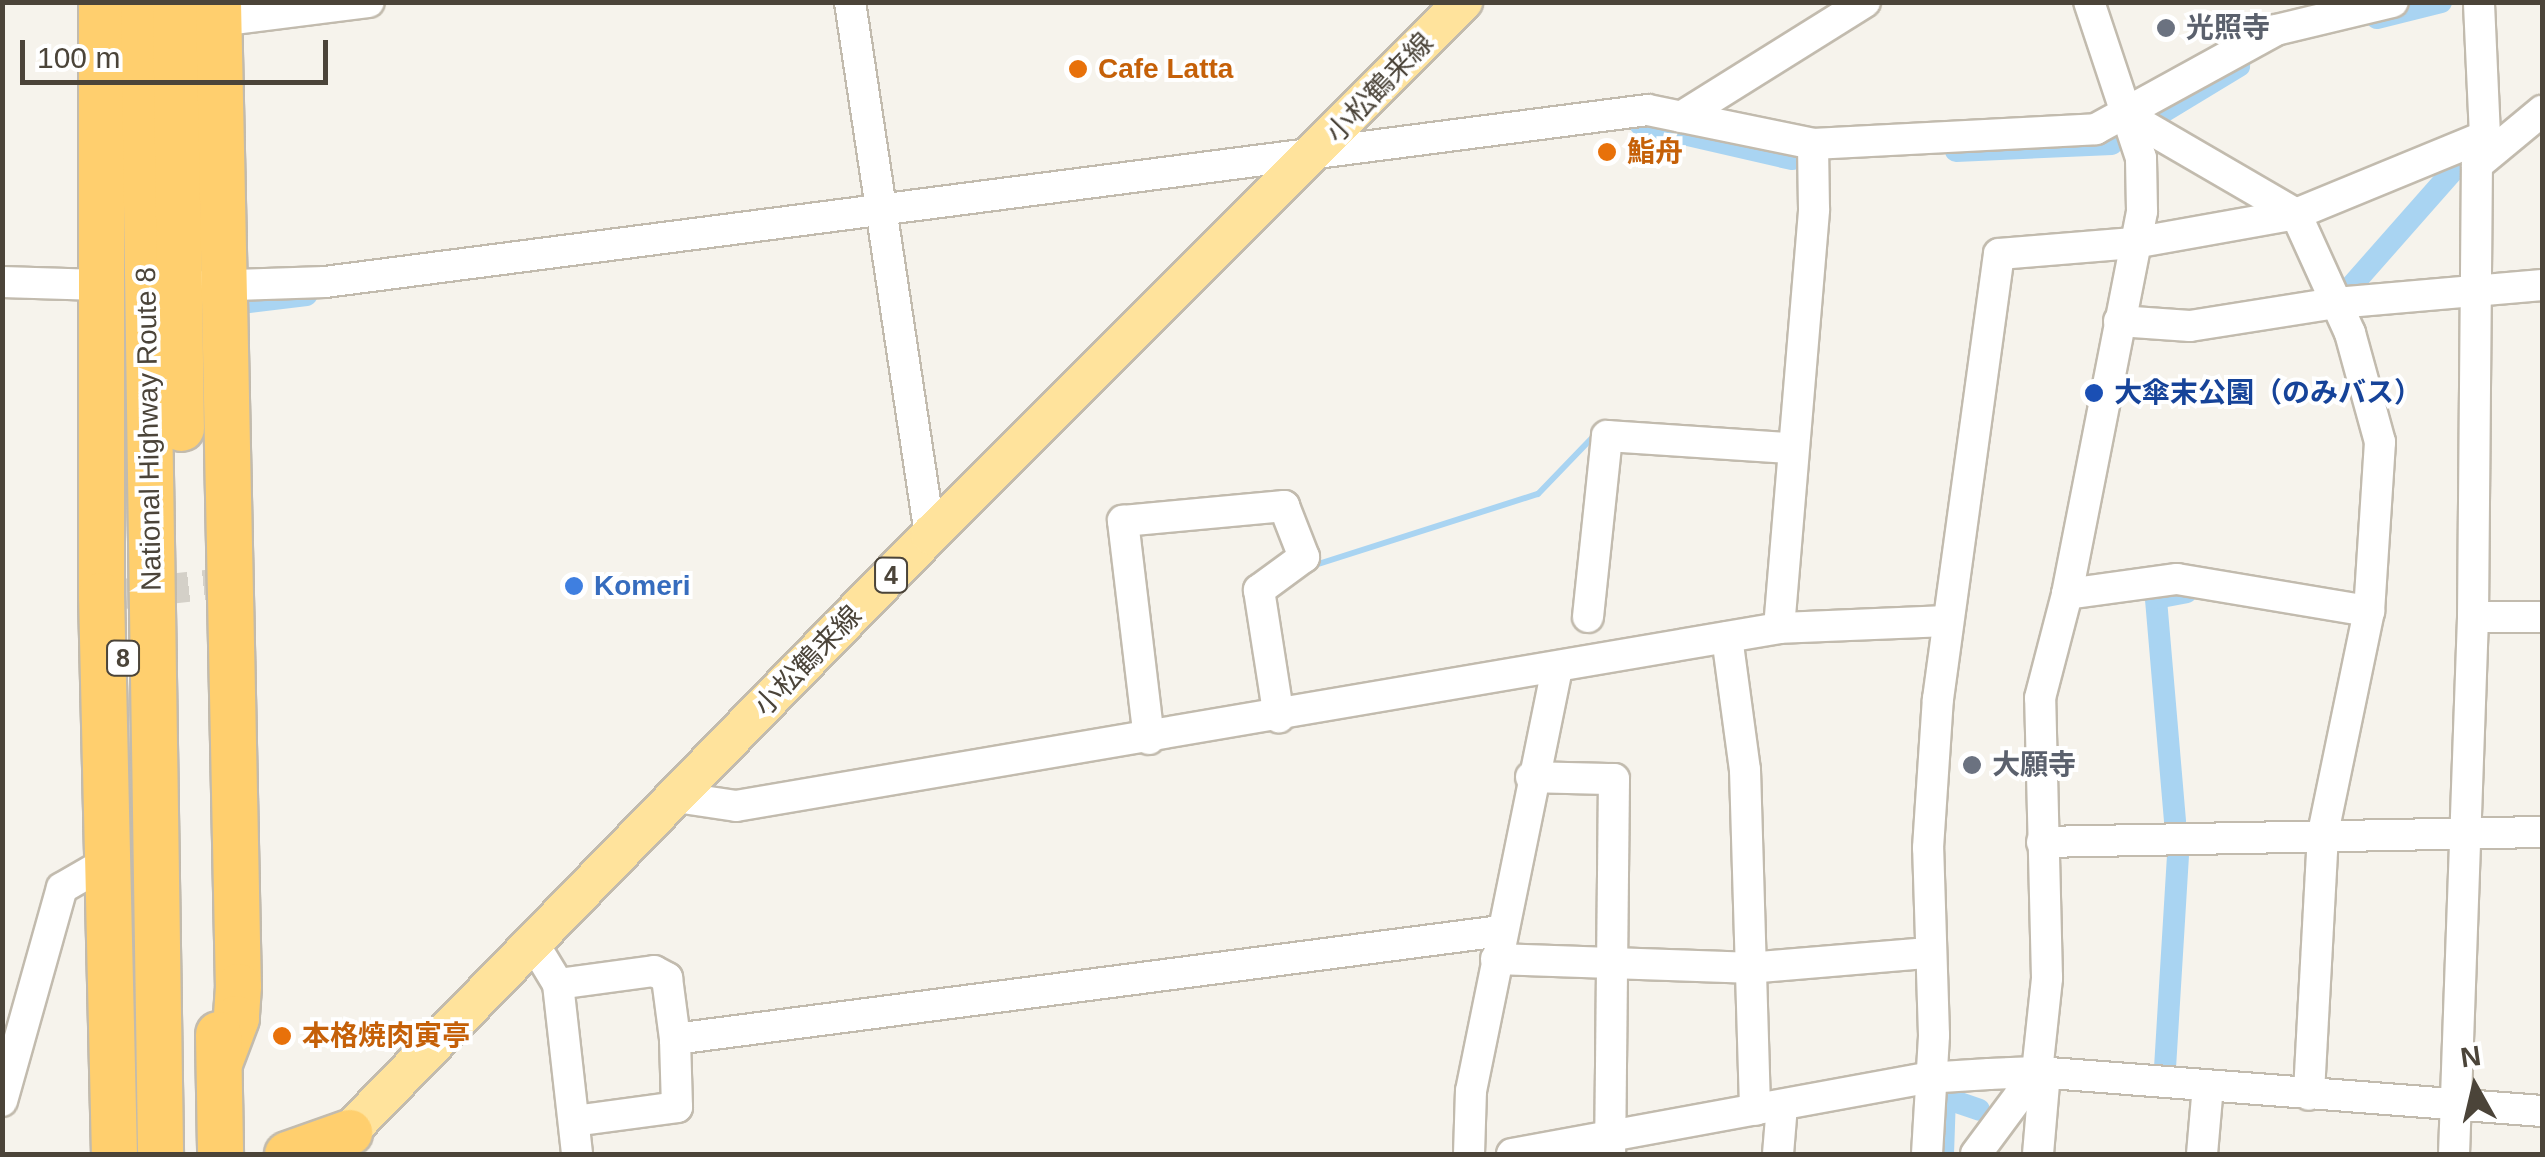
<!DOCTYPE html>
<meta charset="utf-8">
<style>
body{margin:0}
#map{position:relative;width:2545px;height:1157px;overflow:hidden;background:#f6f3ec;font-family:Helvetica,"Noto Sans JP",sans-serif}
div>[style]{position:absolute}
.stream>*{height:6px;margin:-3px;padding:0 3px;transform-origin:3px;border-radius:3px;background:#a9d4f2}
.canal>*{height:22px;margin:-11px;padding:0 11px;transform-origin:11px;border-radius:11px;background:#a9d4f2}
.minor-tunnel>*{height:30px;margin-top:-15px;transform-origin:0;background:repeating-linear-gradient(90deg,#d4d0c8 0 30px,transparent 0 45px)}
.roads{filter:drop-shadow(2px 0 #c2bbae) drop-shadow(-2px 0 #c2bbae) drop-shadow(0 2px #c2bbae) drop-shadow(0 -2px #c2bbae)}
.minor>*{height:30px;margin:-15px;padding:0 15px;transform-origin:15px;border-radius:15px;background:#fff}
.major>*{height:38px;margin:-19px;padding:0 19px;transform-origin:19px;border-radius:19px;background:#ffe39c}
.highway>*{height:45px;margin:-22.5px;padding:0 22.5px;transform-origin:22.5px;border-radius:22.5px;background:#ffcf6e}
.dots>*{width:28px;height:28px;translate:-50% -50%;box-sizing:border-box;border:5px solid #fff;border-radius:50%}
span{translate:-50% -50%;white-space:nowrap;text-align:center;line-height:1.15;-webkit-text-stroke:8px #fff;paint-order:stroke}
.shield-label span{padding:2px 8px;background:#fff;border:2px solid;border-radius:8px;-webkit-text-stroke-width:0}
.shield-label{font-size:25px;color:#4b4439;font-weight:700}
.worship-label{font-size:28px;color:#5b616d;font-weight:700}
.left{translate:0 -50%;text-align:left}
.food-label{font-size:28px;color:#c56008;font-weight:700}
.street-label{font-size:28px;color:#4b4439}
.transit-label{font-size:28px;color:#164399;font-weight:700}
.shop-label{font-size:28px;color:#366cbe;font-weight:700}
.frame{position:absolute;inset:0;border:5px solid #4b4439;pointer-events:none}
.north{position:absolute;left:2425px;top:1037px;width:100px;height:100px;-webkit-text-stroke:8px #fff;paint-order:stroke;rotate:352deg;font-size:28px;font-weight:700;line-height:40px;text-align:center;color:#4b4439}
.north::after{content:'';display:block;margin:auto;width:35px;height:45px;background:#4b4439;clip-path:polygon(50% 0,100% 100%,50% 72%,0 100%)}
.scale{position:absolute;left:20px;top:40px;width:308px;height:45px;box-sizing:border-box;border:5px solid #4b4439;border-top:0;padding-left:12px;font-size:30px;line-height:35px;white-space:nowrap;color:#4b4439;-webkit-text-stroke:8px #fff;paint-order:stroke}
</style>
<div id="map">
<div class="stream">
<div style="left:1312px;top:566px;width:237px;rotate:-17.7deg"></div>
<div style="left:1538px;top:494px;width:76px;rotate:-46.1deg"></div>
</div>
<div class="canal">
<div style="left:2377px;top:18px;width:66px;rotate:-14deg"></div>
<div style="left:2158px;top:115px;width:95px;rotate:-31.2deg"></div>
<div style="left:1640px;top:124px;width:156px;rotate:13deg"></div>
<div style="left:1956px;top:151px;width:156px;rotate:-2.6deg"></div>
<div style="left:2347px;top:291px;width:179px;rotate:-48.6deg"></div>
<div style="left:241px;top:303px;width:66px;rotate:-6.9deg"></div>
<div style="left:2175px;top:821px;width:224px;rotate:-94.9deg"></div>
<div style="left:2156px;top:598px;width:31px;rotate:-11deg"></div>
<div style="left:2165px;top:1068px;width:212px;rotate:-86.5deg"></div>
<div style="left:1943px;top:1154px;width:56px;rotate:-88deg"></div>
<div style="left:1945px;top:1098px;width:36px;rotate:19deg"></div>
</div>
<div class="minor-tunnel">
<div style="left:114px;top:595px;width:109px;rotate:-6.3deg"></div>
</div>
<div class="roads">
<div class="minor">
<div style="left:850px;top:2px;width:539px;rotate:81.46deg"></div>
<div style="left:203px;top:23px;width:167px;rotate:-7.2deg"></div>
<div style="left:2126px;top:115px;width:197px;rotate:30.2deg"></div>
<div style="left:2296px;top:214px;width:131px;rotate:65.6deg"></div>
<div style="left:2350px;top:333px;width:113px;rotate:74.6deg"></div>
<div style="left:2380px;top:442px;width:169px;rotate:93.7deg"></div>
<div style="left:2369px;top:611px;width:228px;rotate:101.7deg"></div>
<div style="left:2323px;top:834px;width:261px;rotate:93.1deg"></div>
<div style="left:1681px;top:117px;width:217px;rotate:-32deg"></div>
<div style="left:2477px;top:165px;width:85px;rotate:-39.7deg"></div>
<div style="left:2px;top:282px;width:98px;rotate:1.8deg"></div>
<div style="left:205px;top:286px;width:120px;rotate:-1.9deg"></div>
<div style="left:325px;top:282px;width:1334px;rotate:-7.41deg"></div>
<div style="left:1648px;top:110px;width:168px;rotate:11.6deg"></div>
<div style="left:1813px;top:144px;width:283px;rotate:-3deg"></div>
<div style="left:2096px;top:129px;width:205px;rotate:-28.8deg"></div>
<div style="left:2276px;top:30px;width:120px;rotate:-13.5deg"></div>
<div style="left:2119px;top:321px;width:71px;rotate:4deg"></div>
<div style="left:2190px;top:326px;width:148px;rotate:-9deg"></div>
<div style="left:2336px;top:303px;width:207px;rotate:-5deg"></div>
<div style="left:2067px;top:594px;width:111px;rotate:-7.8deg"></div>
<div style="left:2177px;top:579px;width:195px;rotate:9.5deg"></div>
<div style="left:1588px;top:617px;width:182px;rotate:-84deg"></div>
<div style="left:1607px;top:436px;width:183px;rotate:3.8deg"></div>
<div style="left:2473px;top:617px;width:69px"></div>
<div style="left:1779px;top:628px;width:420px;rotate:-85.2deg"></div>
<div style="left:1814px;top:209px;width:65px;rotate:-90.9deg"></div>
<div style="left:1727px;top:637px;width:134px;rotate:82.3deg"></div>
<div style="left:1745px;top:770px;width:340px;rotate:88.3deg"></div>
<div style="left:1149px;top:739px;width:220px;rotate:-96.8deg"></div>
<div style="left:1123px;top:521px;width:162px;rotate:-5.3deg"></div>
<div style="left:1284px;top:506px;width:55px;rotate:68.6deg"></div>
<div style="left:1304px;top:557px;width:56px;rotate:143.7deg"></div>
<div style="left:1259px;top:590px;width:129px;rotate:81.1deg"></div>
<div style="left:1531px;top:777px;width:83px;rotate:1.4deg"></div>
<div style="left:1614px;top:779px;width:374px;rotate:90.6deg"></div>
<div style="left:676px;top:797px;width:61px;rotate:8.5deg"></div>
<div style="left:736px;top:806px;width:1058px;rotate:-9.68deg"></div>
<div style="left:1779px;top:628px;width:165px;rotate:-2.4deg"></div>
<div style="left:2042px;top:842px;width:500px;rotate:-1.15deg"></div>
<div style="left:535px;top:946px;width:44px;rotate:58.8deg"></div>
<div style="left:558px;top:984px;width:171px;rotate:83.6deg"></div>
<div style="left:1496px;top:959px;width:252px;rotate:2deg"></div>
<div style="left:1748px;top:968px;width:181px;rotate:-4.8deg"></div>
<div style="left:558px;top:984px;width:97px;rotate:-7.7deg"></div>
<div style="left:654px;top:971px;width:15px;rotate:28deg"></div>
<div style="left:667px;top:978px;width:62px;rotate:82.5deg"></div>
<div style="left:2px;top:1101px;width:221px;rotate:-74.3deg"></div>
<div style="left:62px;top:888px;width:52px;rotate:-30deg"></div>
<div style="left:574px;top:1121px;width:104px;rotate:-7.7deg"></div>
<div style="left:677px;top:1107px;width:68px;rotate:-91.7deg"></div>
<div style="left:675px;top:1039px;width:833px;rotate:-7.45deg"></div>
<div style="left:1469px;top:1154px;width:63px;rotate:-88.2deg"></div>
<div style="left:1471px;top:1091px;width:432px;rotate:-78.5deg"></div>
<div style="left:1512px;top:1154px;width:421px;rotate:-10.4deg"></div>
<div style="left:1926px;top:1078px;width:63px;rotate:-3.6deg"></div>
<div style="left:1989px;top:1074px;width:48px;rotate:-2.4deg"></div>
<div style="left:2037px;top:1072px;width:507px;rotate:4.42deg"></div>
<div style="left:1778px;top:1154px;width:49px;rotate:-85.3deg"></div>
<div style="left:1927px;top:1154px;width:119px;rotate:-86.6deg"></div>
<div style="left:1934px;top:1035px;width:187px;rotate:-91.8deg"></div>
<div style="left:1928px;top:848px;width:149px;rotate:-86.2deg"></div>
<div style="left:1938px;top:699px;width:449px;rotate:-82.2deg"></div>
<div style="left:1999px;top:254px;width:135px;rotate:-4.7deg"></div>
<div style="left:2134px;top:243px;width:165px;rotate:-10.1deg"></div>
<div style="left:2296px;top:214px;width:204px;rotate:-22.4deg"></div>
<div style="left:1976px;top:1154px;width:102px;rotate:-53.4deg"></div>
<div style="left:2037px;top:1072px;width:95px;rotate:-83.9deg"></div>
<div style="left:2047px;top:978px;width:280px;rotate:-91.4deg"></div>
<div style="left:2040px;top:698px;width:107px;rotate:-75.4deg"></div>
<div style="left:2067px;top:594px;width:390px;rotate:-78.9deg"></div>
<div style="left:2142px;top:211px;width:53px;rotate:-91.1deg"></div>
<div style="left:2141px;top:158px;width:164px;rotate:-108.4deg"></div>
<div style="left:2038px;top:1154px;width:81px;rotate:-85.1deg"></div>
<div style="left:2202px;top:1154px;width:68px;rotate:-85deg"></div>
<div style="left:2454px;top:1154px;width:537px;rotate:-87.97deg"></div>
<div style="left:2473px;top:617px;width:452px;rotate:-89.5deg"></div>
<div style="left:2477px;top:165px;width:30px;rotate:-75deg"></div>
<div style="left:2485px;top:136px;width:134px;rotate:-92.6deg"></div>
</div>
<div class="major">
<div style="left:331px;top:1150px;width:859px;rotate:-45.76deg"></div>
<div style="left:930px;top:535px;width:754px;rotate:-45deg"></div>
</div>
<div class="highway">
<div style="left:101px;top:2px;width:593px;rotate:90deg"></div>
<div style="left:101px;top:595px;width:559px;rotate:88.67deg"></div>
<div style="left:143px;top:2px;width:1152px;rotate:89.15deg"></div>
<div style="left:175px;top:2px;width:426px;rotate:89.2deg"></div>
<div style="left:218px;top:2px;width:984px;rotate:88.84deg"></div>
<div style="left:238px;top:986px;width:32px;rotate:94deg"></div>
<div style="left:236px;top:1018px;width:48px;rotate:110.7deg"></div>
<div style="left:218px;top:1034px;width:120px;rotate:89deg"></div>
<div style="left:287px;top:1154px;width:66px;rotate:-19.5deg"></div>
</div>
</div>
<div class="dots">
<div style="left:2166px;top:28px;background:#6b7280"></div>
<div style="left:1078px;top:69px;background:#e8710a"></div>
<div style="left:1607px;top:152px;background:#e8710a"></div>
<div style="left:2094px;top:393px;background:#1a4fb4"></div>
<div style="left:574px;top:586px;background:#3f7fe0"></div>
<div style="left:1972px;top:765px;background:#6b7280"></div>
<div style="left:282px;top:1036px;background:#e8710a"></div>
</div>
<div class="shield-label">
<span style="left:891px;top:575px">4</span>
<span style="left:123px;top:658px">8</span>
</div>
<div class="worship-label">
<span class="left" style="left:2186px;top:28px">光照寺</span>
<span class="left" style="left:1992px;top:765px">大願寺</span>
</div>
<div class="food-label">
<span class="left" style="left:1098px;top:69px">Cafe Latta</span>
<span class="left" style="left:1627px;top:152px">鮨舟</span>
<span class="left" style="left:302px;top:1036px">本格焼肉寅亭</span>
</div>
<div class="street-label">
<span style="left:1380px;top:88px;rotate:-46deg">小松鶴来線</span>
<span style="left:149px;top:429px;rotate:-91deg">National Highway Route 8</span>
<span style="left:808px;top:661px;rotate:-46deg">小松鶴来線</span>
</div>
<div class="transit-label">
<span class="left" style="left:2114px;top:393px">大傘末公園（のみバス）</span>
</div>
<div class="shop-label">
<span class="left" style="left:594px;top:586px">Komeri</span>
</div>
<div class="frame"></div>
<div class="north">N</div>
<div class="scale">100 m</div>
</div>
